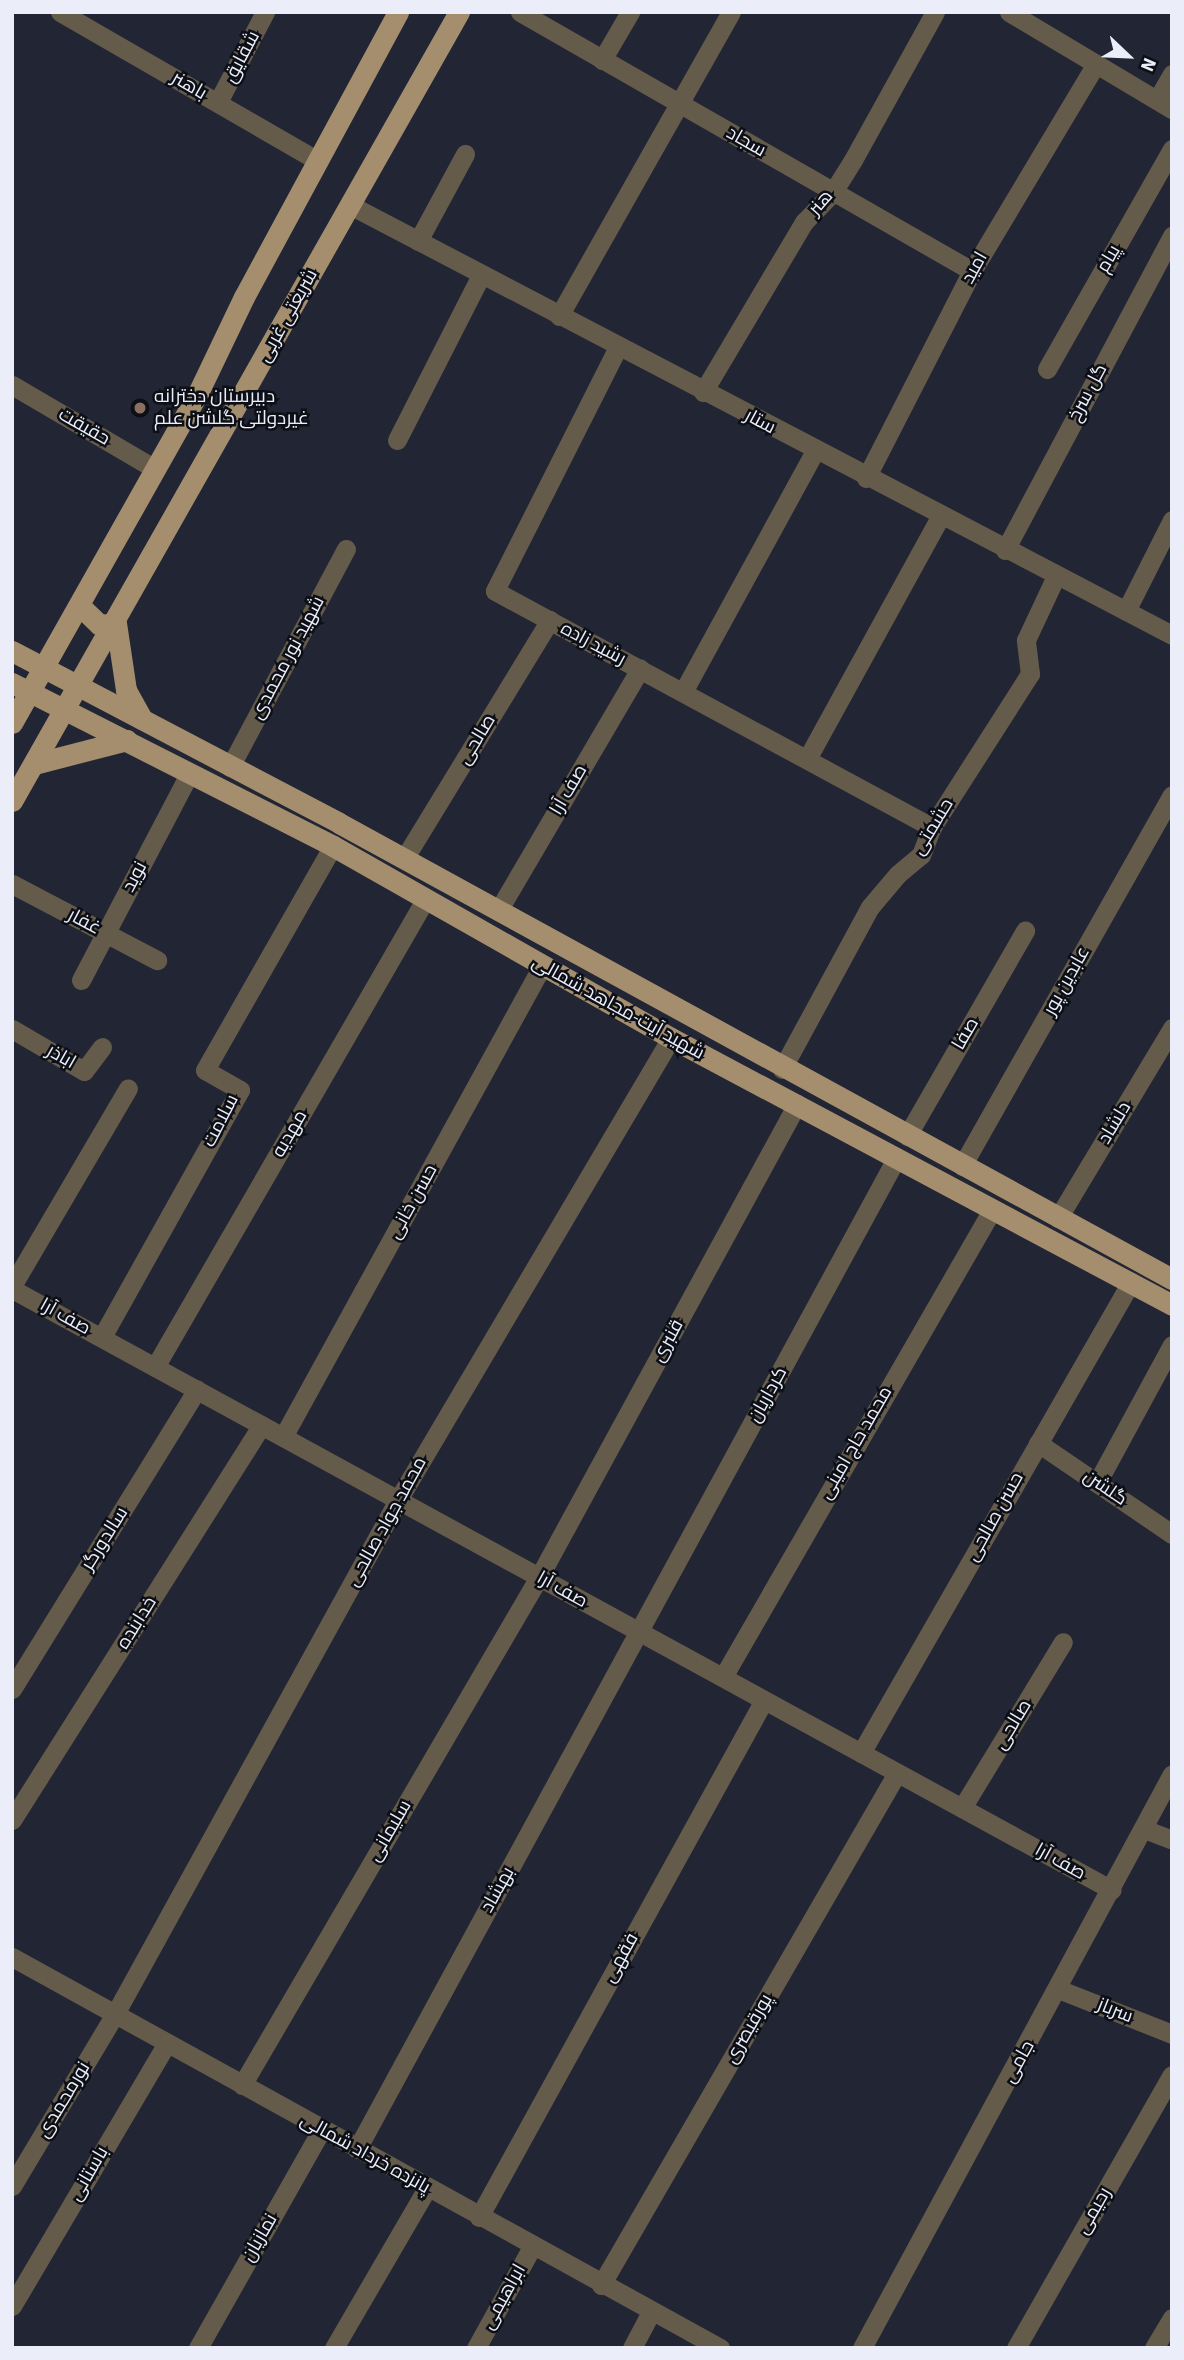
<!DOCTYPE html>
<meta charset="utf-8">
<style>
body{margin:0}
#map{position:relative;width:1184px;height:2360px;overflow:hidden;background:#222534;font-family:"Source Sans 3",Cairo,sans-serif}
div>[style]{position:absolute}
.minor>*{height:19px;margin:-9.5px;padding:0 9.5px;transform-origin:9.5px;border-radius:9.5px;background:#655b4b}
.major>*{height:21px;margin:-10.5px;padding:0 10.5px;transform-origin:10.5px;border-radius:10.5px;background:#a48e6d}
.dots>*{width:19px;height:19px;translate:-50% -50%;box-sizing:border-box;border:4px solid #0d0f16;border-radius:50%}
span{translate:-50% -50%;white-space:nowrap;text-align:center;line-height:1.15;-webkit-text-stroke:5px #0d0f16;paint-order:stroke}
.street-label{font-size:19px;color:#ebeef9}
.poi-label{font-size:19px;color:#ebeef9}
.left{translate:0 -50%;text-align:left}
.frame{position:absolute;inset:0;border:14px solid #ebeef9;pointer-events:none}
.north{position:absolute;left:1093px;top:21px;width:70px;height:70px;-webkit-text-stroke:5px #0d0f16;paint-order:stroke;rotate:113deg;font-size:19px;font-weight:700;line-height:28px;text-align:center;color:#ebeef9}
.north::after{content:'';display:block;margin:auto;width:24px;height:32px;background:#ebeef9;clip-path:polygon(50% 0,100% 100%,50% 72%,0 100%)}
</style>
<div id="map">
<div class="minor">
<div style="left:60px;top:12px;width:298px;rotate:30deg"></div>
<div style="left:520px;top:12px;width:521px;rotate:29.81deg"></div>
<div style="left:1009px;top:12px;width:190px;rotate:30.8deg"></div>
<div style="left:602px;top:60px;width:56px;rotate:-59.7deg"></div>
<div style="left:1157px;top:100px;width:30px;rotate:-60deg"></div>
<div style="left:218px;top:102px;width:102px;rotate:-62.4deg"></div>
<div style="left:350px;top:205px;width:928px;rotate:27.61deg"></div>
<div style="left:418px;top:241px;width:99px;rotate:-61.6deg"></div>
<div style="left:559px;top:316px;width:349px;rotate:-60.5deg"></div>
<div style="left:618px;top:347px;width:273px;rotate:116.8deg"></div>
<div style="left:495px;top:591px;width:497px;rotate:28.4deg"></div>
<div style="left:1047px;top:369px;width:253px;rotate:-60.4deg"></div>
<div style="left:12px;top:385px;width:166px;rotate:30.4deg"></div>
<div style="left:703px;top:392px;width:198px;rotate:-59.3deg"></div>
<div style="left:804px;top:222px;width:42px;rotate:-46deg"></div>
<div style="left:833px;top:192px;width:38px;rotate:-58deg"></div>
<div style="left:853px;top:160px;width:169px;rotate:-61deg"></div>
<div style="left:397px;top:440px;width:185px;rotate:-63deg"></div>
<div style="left:866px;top:478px;width:233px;rotate:-62.9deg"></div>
<div style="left:972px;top:271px;width:241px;rotate:-59.1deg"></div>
<div style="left:1005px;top:550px;width:356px;rotate:-62deg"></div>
<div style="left:1126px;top:611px;width:102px;rotate:-63.2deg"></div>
<div style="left:683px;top:692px;width:275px;rotate:-61.3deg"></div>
<div style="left:807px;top:759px;width:276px;rotate:-61.2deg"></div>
<div style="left:230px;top:767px;width:247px;rotate:-62deg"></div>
<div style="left:404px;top:859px;width:280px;rotate:-58.6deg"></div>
<div style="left:12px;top:884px;width:164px;rotate:27.7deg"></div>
<div style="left:498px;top:911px;width:281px;rotate:-59.6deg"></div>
<div style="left:81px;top:980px;width:233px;rotate:-62.3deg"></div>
<div style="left:12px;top:1029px;width:83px;rotate:30.3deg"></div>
<div style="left:84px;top:1071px;width:30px;rotate:-53deg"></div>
<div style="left:782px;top:1069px;width:184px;rotate:-61.5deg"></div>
<div style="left:870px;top:907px;width:43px;rotate:-49.7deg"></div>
<div style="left:898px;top:874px;width:30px;rotate:-40deg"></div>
<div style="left:921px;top:855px;width:30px;rotate:-69deg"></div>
<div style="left:932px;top:827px;width:182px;rotate:-57.4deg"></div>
<div style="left:1030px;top:674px;width:34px;rotate:-97deg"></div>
<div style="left:1026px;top:640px;width:71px;rotate:-64.9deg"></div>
<div style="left:907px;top:1136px;width:237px;rotate:-60.1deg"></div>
<div style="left:962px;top:1166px;width:426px;rotate:-60.5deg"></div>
<div style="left:1058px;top:1218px;width:222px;rotate:-59deg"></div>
<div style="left:12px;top:1286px;width:229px;rotate:-59.6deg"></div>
<div style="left:12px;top:1289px;width:1253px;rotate:28.65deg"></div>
<div style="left:102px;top:1337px;width:283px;rotate:-60.8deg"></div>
<div style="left:240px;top:1090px;width:40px;rotate:-150.3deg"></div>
<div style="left:205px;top:1070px;width:258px;rotate:-60.3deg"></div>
<div style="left:155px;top:1367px;width:539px;rotate:-59.97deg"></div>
<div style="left:283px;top:1437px;width:538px;rotate:-61.19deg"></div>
<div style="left:1038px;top:1443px;width:162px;rotate:34.2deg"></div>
<div style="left:1097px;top:1483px;width:157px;rotate:-61.5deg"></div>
<div style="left:723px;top:1677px;width:539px;rotate:-60.06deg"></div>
<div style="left:12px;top:1689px;width:352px;rotate:-58.3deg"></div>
<div style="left:861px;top:1753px;width:543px;rotate:-60.18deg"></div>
<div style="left:962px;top:1808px;width:194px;rotate:-58.7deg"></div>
<div style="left:12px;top:1820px;width:467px;rotate:-57.7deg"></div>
<div style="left:1144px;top:1829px;width:30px;rotate:21deg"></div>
<div style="left:12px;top:1957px;width:809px;rotate:28.91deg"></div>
<div style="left:1058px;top:1989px;width:123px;rotate:21.5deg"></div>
<div style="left:242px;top:2085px;width:588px;rotate:-59.69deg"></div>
<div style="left:539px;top:1577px;width:539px;rotate:-61.39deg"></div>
<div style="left:357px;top:2149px;width:1129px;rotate:-61.44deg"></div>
<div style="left:12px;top:2186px;width:200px;rotate:-59.1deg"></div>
<div style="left:115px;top:2014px;width:587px;rotate:-61.16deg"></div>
<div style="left:398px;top:1500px;width:537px;rotate:-59.42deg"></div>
<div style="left:479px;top:2217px;width:590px;rotate:-61.13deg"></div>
<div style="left:601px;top:2285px;width:591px;rotate:-59.97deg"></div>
<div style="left:12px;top:2306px;width:305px;rotate:-59.5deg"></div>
<div style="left:198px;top:2348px;width:252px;rotate:-60.5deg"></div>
<div style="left:334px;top:2348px;width:185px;rotate:-59.8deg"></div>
<div style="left:476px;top:2348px;width:115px;rotate:-61deg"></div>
<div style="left:632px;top:2348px;width:41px;rotate:-62.2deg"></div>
<div style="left:862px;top:2348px;width:652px;rotate:-61.63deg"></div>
<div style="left:1016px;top:2348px;width:314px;rotate:-60.3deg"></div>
<div style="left:1154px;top:2348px;width:35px;rotate:-59deg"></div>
</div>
<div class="major">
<div style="left:79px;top:605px;width:29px;rotate:44deg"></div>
<div style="left:100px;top:625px;width:16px;rotate:-7deg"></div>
<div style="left:116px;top:623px;width:68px;rotate:81.5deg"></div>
<div style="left:126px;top:690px;width:33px;rotate:61deg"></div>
<div style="left:12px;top:651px;width:369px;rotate:27.7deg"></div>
<div style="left:339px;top:823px;width:950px;rotate:28.7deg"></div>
<div style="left:12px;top:683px;width:360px;rotate:26.9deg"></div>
<div style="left:333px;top:846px;width:389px;rotate:29.6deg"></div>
<div style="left:671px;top:1038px;width:568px;rotate:28.05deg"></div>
<div style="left:12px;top:723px;width:379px;rotate:-60.6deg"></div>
<div style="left:198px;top:393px;width:106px;rotate:-64.4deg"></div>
<div style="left:244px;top:297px;width:324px;rotate:-61.6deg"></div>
<div style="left:34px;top:764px;width:96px;rotate:-14.5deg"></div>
<div style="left:12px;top:801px;width:907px;rotate:-60.47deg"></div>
</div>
<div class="dots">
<div style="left:140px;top:408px;background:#8d6e63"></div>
</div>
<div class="street-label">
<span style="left:242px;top:57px;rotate:-62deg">شقایق</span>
<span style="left:189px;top:86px;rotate:30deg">باهنر</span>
<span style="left:746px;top:142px;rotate:30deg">سجاد</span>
<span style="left:821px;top:203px;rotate:-48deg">هنر</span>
<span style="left:1109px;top:259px;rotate:-60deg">پیام</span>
<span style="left:975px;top:268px;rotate:-61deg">امید</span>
<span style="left:288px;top:316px;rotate:-61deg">شریعتی غربی</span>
<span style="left:1088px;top:393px;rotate:-62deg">گل سرخ</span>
<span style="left:760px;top:422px;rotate:28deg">ستار</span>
<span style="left:84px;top:427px;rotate:30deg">حقیقت</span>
<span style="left:593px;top:644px;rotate:28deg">رشید زاده</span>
<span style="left:288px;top:658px;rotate:-62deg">شهید نور محمدی</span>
<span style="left:477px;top:740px;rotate:-59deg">صالحی</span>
<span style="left:569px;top:790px;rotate:-60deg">صف آرا</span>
<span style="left:933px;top:827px;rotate:-59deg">حشمتی</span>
<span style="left:135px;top:877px;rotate:-62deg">نوید</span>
<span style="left:84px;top:922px;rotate:28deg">غفار</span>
<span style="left:1067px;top:981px;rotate:-61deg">عابدین پور</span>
<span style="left:618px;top:1008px;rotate:29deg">شهید آیت-مجاهد شمالی</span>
<span style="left:966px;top:1034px;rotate:-60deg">صفا</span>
<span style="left:61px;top:1057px;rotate:30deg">اباذر</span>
<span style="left:221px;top:1121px;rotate:-63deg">سلامت</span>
<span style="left:1115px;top:1123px;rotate:-59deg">دلشاد</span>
<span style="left:290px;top:1134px;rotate:-60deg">مهدیه</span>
<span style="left:413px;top:1202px;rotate:-61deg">حسن خانی</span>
<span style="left:65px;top:1317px;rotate:29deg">صف آرا</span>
<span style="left:668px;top:1341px;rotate:-61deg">قنبری</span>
<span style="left:768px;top:1395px;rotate:-61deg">کرداریان</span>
<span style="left:856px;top:1443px;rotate:-60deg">محمد حاج امینی</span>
<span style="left:1105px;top:1488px;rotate:34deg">گلشن</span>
<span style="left:995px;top:1517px;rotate:-61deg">حسن صالحی</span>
<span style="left:387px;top:1522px;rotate:-61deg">محمد جواد صالحی</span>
<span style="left:105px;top:1539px;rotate:-58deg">سالدورگر</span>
<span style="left:562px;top:1590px;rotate:29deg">صف آرا</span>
<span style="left:137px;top:1623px;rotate:-58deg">خدابنده</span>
<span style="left:1013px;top:1725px;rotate:-59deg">صالحی</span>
<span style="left:390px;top:1831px;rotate:-60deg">سلیمانی</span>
<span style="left:1060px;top:1862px;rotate:29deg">صف آرا</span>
<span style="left:498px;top:1890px;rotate:-61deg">بهشاد</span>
<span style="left:621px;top:1958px;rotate:-61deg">فقهی</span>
<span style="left:1115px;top:2011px;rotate:22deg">سرباز</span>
<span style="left:749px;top:2029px;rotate:-60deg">پورقیصری</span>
<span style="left:1019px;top:2062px;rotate:-61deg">جامی</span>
<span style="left:64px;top:2100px;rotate:-59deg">نورمحمدی</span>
<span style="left:365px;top:2154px;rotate:29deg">پانزده خرداد شمالی</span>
<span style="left:89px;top:2174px;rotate:-60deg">باستانی</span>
<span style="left:1094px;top:2211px;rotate:-60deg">رحیمی</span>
<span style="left:260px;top:2238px;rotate:-60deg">نمازیان</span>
<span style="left:504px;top:2297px;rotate:-61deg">ابراهیمی</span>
</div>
<div class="poi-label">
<span class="left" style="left:154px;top:408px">دبیرستان دخترانه<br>غیردولتی گلشن علم</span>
</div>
<div class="frame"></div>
<div class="north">N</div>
</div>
